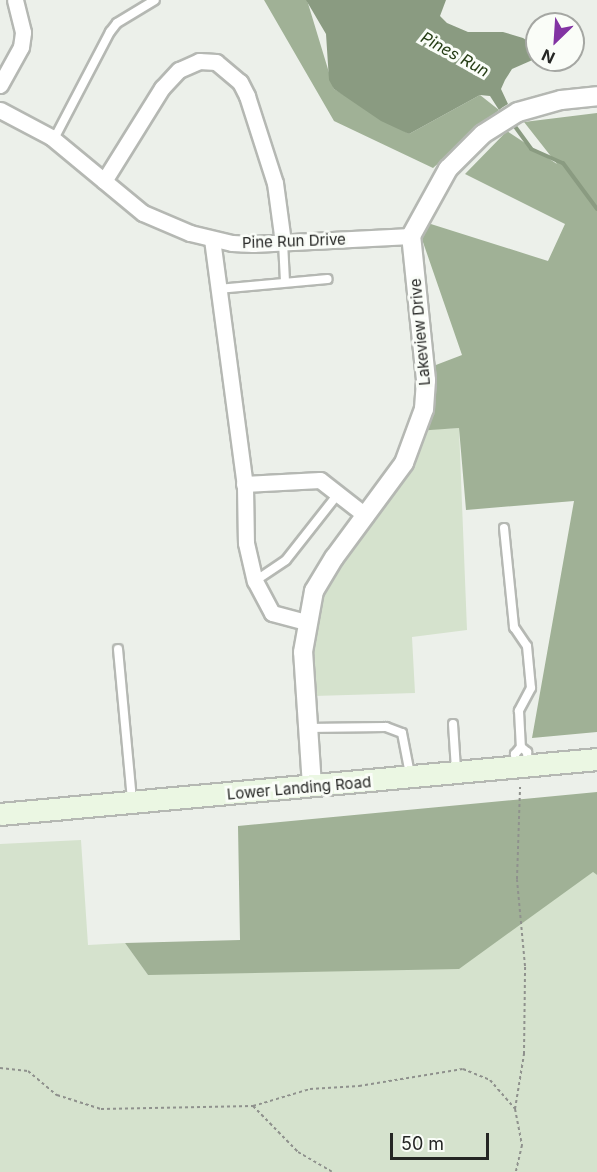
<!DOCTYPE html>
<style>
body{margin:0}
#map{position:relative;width:597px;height:1172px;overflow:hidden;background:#ecf0ea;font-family:Inter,sans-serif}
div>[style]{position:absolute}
.green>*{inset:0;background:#d5e2cd}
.forest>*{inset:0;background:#a0b196}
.water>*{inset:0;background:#8a9b81}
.stream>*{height:4px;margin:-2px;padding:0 2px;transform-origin:2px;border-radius:2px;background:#8a9b81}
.path>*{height:2px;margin-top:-1px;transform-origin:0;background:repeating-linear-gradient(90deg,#8f918d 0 3px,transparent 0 6px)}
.roads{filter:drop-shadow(2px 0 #b5b8b3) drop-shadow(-2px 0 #b5b8b3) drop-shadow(0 2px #b5b8b3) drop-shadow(0 -2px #b5b8b3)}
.service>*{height:8px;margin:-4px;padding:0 4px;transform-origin:4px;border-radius:4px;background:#fff}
.minor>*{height:15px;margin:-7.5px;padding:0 7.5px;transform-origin:7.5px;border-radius:7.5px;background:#fff}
.tertiary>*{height:18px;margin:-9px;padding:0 9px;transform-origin:9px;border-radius:9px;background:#fff}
.secondary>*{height:21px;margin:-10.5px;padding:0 10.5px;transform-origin:10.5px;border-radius:10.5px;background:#ebf7e3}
span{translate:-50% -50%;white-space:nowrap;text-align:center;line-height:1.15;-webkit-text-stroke:6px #fafdf8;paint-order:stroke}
.street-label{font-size:15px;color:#252624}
.water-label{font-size:16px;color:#263e15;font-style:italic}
.north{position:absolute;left:525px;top:12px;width:60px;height:60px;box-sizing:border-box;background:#fafdf8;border:2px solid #a5a7a3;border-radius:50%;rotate:205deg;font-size:16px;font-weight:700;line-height:24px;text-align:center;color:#252624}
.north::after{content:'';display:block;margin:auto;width:21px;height:27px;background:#8233a3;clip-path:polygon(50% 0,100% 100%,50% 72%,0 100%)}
.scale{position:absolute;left:390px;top:1133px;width:99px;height:27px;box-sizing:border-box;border:3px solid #252624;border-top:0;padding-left:8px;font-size:18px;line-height:21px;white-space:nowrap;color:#252624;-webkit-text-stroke:4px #fafdf8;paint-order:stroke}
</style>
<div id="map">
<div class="green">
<div style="clip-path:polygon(459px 428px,467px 630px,412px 637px,415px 693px,314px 696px,306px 622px,418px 430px)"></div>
<div style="clip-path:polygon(81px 840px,88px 945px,125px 943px,148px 975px,593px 872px,597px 875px,597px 1172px,0 1172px,0 844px)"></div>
</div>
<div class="forest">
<div style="clip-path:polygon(264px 0,307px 0,334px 89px,409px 134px,480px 95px,499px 110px,433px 168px,334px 121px)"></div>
<div style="clip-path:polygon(597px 113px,597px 732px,532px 738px,574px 501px,466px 510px,459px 428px,416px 431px,428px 368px,462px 355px,415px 219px,548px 261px,565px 224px,465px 174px,507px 131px,557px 164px,524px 122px)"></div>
<div style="clip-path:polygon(597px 792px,597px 875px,593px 872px,459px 969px,148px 975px,125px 943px,240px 940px,238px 826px)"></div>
</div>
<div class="water">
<div style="clip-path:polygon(306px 0,446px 0,440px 16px,447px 23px,468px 32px,503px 32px,523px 38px,535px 46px,537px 58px,512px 69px,505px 80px,501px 89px,508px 104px,503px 107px,499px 110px,490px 96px,480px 95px,409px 134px,381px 121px,334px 89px,329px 80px,326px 34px)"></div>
</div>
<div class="stream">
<div style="left:511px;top:121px;width:34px;rotate:54deg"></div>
<div style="left:531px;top:149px;width:35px;rotate:24deg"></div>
<div style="left:563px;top:163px;width:57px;rotate:53.5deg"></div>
</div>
<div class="path">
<div style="left:0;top:1068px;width:28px;rotate:6deg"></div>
<div style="left:28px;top:1071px;width:38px;rotate:40deg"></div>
<div style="left:57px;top:1095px;width:46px;rotate:17.7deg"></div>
<div style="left:101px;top:1109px;width:152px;rotate:-1.1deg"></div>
<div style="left:253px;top:1106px;width:64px;rotate:45.6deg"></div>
<div style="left:298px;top:1152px;width:39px;rotate:30deg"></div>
<div style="left:253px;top:1106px;width:59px;rotate:-16.6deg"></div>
<div style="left:310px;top:1089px;width:49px;rotate:-3.5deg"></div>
<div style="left:359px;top:1086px;width:105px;rotate:-9.3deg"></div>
<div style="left:463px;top:1069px;width:29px;rotate:22deg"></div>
<div style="left:490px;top:1080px;width:38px;rotate:49deg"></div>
<div style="left:515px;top:1109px;width:37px;rotate:79deg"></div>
<div style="left:522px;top:1145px;width:28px;rotate:103deg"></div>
<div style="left:515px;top:1109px;width:56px;rotate:-80.7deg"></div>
<div style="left:524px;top:1054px;width:88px;rotate:-89.3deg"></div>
<div style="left:525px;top:966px;width:87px;rotate:-95.3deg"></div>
<div style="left:517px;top:879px;width:92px;rotate:-88.1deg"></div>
</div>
<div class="roads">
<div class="service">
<div style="left:54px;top:139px;width:121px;rotate:-62.4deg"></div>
<div style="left:110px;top:32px;width:11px;rotate:-52deg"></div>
<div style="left:117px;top:23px;width:44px;rotate:-31.2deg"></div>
<div style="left:283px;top:242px;width:40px;rotate:87.1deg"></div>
<div style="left:218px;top:289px;width:110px;rotate:-5.2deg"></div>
<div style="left:504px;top:528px;width:100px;rotate:84.2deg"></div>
<div style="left:514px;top:627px;width:23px;rotate:56deg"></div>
<div style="left:527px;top:646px;width:42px;rotate:84.6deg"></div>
<div style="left:531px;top:688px;width:26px;rotate:118deg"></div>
<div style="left:519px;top:711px;width:36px;rotate:87deg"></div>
<div style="left:255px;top:581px;width:37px;rotate:-34deg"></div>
<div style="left:286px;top:560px;width:84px;rotate:-51.8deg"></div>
<div style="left:118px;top:649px;width:152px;rotate:84.7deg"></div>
<div style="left:453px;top:724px;width:45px;rotate:86.2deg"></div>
<div style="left:307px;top:728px;width:79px;rotate:-0.7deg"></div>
<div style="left:386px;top:727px;width:17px;rotate:21deg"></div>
<div style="left:402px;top:733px;width:42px;rotate:79deg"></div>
<div style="left:516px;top:766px;width:12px;rotate:-95deg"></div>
<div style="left:515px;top:754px;width:9px;rotate:-49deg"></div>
<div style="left:521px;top:747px;width:8px;rotate:40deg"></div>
<div style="left:527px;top:752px;width:13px;rotate:86deg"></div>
</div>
<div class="minor">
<div style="left:0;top:85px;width:43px;rotate:-61.1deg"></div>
<div style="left:21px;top:47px;width:15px;rotate:-82deg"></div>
<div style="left:23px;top:32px;width:33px;rotate:-104deg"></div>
<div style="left:0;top:110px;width:58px;rotate:27.9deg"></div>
<div style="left:51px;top:137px;width:119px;rotate:39.6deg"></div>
<div style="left:143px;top:213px;width:51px;rotate:23.1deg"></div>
<div style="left:190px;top:233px;width:43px;rotate:13.4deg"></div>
<div style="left:232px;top:243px;width:21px;rotate:3deg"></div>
<div style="left:253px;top:244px;width:158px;rotate:-2.9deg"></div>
<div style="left:104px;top:181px;width:110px;rotate:-58.1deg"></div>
<div style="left:162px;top:88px;width:25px;rotate:-47deg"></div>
<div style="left:179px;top:70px;width:22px;rotate:-24deg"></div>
<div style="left:199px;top:61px;width:17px;rotate:3deg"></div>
<div style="left:216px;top:62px;width:31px;rotate:40deg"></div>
<div style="left:240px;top:82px;width:16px;rotate:63deg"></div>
<div style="left:247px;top:96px;width:91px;rotate:72.2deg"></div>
<div style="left:275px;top:183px;width:60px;rotate:82.3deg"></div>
<div style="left:212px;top:239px;width:250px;rotate:82.4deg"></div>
<div style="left:245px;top:487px;width:56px;rotate:89deg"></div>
<div style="left:246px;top:543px;width:39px;rotate:77deg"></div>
<div style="left:255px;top:581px;width:36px;rotate:62deg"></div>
<div style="left:272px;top:613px;width:35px;rotate:15deg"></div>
<div style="left:244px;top:484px;width:76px;rotate:-3deg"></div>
<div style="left:320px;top:480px;width:58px;rotate:38deg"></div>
</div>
<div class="tertiary">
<div style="left:312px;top:786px;width:134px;rotate:-93.8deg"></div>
<div style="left:303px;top:652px;width:62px;rotate:-79.8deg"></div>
<div style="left:314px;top:591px;width:39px;rotate:-59deg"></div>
<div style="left:334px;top:558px;width:118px;rotate:-53.6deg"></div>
<div style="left:404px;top:463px;width:58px;rotate:-69.7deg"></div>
<div style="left:424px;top:409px;width:29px;rotate:-86deg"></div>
<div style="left:426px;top:380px;width:145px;rotate:-95.9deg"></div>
<div style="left:411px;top:236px;width:77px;rotate:-61.1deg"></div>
<div style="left:448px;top:169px;width:49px;rotate:-45deg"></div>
<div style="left:483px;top:134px;width:41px;rotate:-32.2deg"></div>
<div style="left:518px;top:112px;width:45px;rotate:-15.6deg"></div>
<div style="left:561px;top:100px;width:36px;rotate:-6deg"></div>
</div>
<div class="secondary">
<div style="left:0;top:814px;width:600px;rotate:-5.26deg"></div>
</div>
</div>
<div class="street-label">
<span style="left:294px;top:241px;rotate:-2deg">Pine Run Drive</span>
<span style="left:420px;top:332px;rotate:-95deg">Lakeview Drive</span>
<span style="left:299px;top:788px;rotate:-5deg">Lower Landing Road</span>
</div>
<div class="water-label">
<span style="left:455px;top:54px;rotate:29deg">Pines Run</span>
</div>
<div class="north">N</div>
<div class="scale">50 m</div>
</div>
